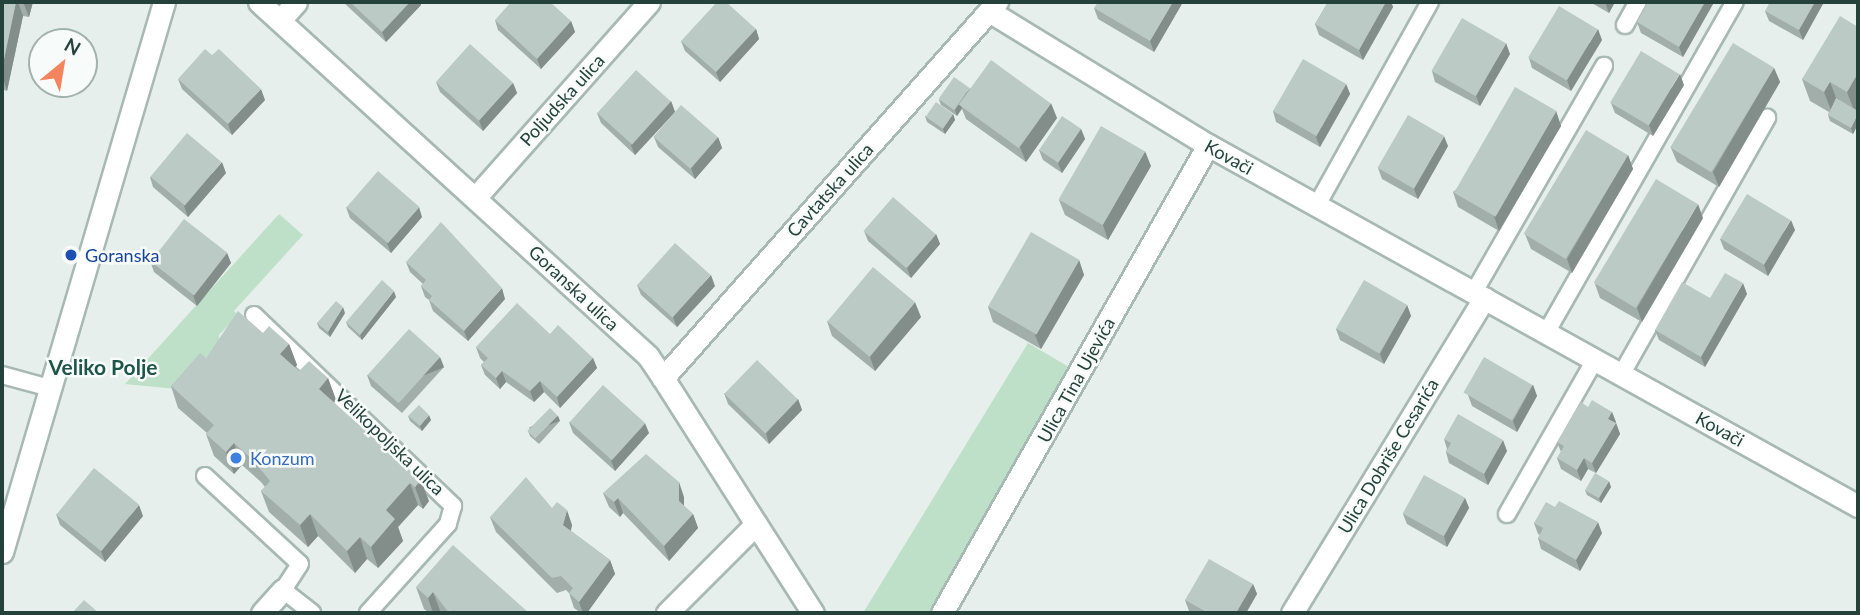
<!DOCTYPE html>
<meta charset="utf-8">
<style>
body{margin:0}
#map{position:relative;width:1860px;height:615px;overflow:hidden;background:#e6efeb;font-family:Lato,sans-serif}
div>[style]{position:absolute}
.green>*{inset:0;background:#bfe0c8}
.roads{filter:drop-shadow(2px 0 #a8b8b2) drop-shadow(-2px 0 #a8b8b2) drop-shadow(0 2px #a8b8b2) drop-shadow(0 -2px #a8b8b2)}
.lane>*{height:16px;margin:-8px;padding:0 8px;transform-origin:8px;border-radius:8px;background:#fff}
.street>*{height:21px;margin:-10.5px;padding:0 10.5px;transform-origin:10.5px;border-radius:10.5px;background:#fff}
.wall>*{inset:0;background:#a1aea9}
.shaded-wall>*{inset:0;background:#838d89;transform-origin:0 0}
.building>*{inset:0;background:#bbcac4;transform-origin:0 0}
.dots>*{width:19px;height:19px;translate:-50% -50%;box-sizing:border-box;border:4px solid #f7fbf9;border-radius:50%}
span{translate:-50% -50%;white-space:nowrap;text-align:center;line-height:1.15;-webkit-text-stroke:5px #f7fbf9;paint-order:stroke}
.street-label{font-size:18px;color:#24423a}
.transit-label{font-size:18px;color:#164399}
.left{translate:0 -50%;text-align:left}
.shop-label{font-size:18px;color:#366cbe}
.quarter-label{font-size:21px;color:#1f5548;font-weight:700}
.frame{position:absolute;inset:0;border:4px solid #24423a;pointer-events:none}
.north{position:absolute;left:28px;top:28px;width:70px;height:70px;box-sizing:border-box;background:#f7fbf9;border:2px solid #a3b1ad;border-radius:50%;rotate:30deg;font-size:19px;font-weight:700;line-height:28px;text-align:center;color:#24423a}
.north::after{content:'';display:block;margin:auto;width:24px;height:32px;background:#f4845f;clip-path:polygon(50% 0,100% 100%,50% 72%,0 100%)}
</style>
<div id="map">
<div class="green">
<div style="clip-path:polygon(279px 214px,303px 235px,234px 311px,238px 315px,219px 335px,219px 343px,177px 389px,125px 384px)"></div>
<div style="clip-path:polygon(1028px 343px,1069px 367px,941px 593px,928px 613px,863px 613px)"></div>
</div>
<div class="roads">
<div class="lane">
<div style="left:1625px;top:25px;width:26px;rotate:-61deg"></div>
<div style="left:1317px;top:205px;width:232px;rotate:-60.9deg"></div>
<div style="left:1474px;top:292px;width:261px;rotate:-60.1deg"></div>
<div style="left:254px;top:315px;width:276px;rotate:43.8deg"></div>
<div style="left:453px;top:506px;width:19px;rotate:106deg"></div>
<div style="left:448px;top:524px;width:120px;rotate:132deg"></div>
<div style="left:1546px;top:333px;width:381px;rotate:-60.3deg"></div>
<div style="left:2px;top:375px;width:50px;rotate:15.2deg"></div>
<div style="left:1621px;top:375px;width:296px;rotate:-60.4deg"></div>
<div style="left:205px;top:476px;width:129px;rotate:42.8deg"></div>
<div style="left:300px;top:564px;width:31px;rotate:123deg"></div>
<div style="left:283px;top:590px;width:37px;rotate:38deg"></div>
<div style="left:1507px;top:514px;width:177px;rotate:-60.3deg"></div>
</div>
<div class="street">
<div style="left:259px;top:2px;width:526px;rotate:42.3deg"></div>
<div style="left:648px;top:356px;width:27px;rotate:56deg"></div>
<div style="left:663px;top:378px;width:173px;rotate:57.5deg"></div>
<div style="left:756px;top:524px;width:126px;rotate:135deg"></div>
<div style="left:989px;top:11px;width:257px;rotate:31.5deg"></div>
<div style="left:1208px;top:145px;width:744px;rotate:29.05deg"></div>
<div style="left:280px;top:20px;width:24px;rotate:-48deg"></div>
<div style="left:475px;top:198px;width:262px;rotate:-48.4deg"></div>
<div style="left:663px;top:378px;width:503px;rotate:-48.39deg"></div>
<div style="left:756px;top:524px;width:106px;rotate:57.4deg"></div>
<div style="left:2px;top:552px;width:573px;rotate:-73.59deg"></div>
<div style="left:262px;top:613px;width:31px;rotate:-48deg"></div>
<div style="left:942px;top:613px;width:538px;rotate:-60.39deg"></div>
<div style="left:1292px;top:613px;width:369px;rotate:-58.6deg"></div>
</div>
</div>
<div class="wall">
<div style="clip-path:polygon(2px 2px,33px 2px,29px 17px,23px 16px,7px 91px,2px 89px)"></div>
<div style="clip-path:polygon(343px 2px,420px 2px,421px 5px,386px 42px)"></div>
<div style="clip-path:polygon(1183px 2px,1154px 52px,1098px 19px,1094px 8px)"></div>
<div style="clip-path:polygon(1328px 2px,1391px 2px,1393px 7px,1363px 60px,1319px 35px,1315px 24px)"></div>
<div style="clip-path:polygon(1590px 2px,1615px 2px,1609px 13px)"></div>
<div style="clip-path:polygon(1648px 2px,1713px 2px,1713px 4px,1683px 57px,1641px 33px,1637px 22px)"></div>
<div style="clip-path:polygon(1824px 2px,1803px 40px,1769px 21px,1765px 11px)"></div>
<div style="clip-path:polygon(495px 20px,571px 21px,575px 32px,541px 69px,498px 30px)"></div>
<div style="clip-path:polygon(1858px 27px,1858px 109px,1857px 111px,1858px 111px,1858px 124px,1853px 134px,1830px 121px,1828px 115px,1829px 112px,1810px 101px,1802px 79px)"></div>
<div style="clip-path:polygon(756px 29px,759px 39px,720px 82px,685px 51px,681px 41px)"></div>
<div style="clip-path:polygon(1602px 40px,1571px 91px,1532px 68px,1529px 58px)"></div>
<div style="clip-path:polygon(1510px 54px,1480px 106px,1435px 82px,1432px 71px)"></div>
<div style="clip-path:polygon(1774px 68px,1780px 82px,1719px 187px,1677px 162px,1671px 148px)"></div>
<div style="clip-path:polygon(178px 79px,265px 100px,232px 135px,182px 89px)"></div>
<div style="clip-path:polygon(436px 82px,513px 83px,517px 93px,483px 131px,440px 92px)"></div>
<div style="clip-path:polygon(1346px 84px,1350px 94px,1320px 147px,1276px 122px,1273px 111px)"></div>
<div style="clip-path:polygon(1684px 85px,1653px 136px,1615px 113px,1611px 103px)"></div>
<div style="clip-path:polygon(971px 90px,1057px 118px,1026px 162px,966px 119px,962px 109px,957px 116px,941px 105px,939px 100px)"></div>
<div style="clip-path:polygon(671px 101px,675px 112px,635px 155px,601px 123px,597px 113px)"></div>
<div style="clip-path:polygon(1556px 111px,1561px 126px,1499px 231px,1458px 207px,1453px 192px)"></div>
<div style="clip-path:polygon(953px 114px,955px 120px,945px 134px,927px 122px,925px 116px)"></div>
<div style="clip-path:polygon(1081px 129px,1085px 139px,1062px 173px,1043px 160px,1039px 150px)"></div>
<div style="clip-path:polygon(654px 137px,718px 137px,722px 148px,695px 179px,658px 147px)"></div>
<div style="clip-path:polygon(1448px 146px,1418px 199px,1382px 179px,1378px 168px)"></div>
<div style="clip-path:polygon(1628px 155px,1633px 169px,1572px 273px,1531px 249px,1525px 234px)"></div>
<div style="clip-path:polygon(1151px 166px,1108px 240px,1065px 215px,1059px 200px)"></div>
<div style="clip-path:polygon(226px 173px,188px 217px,153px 187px,150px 177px)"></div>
<div style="clip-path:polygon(346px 207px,422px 217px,391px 253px,350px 218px)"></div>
<div style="clip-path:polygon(1703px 218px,1642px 322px,1600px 298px,1595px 284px)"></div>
<div style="clip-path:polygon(1795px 230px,1768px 276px,1724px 249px,1720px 239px)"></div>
<div style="clip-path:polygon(864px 231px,936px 234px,940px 244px,911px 278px,868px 241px)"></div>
<div style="clip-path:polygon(227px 253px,231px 263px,197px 306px,154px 272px,150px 261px)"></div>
<div style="clip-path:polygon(1079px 260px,1084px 275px,1041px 349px,993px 322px,988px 307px)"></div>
<div style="clip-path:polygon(406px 262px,505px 299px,468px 341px,433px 311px,429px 300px,425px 297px,421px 286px,423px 284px,410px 272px)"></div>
<div style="clip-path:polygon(637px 285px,715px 286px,677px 327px,641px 295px)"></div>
<div style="clip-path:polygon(1747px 294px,1705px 367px,1659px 340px,1655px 330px,1710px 298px)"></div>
<div style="clip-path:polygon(396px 297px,362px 340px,348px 327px,346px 322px)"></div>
<div style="clip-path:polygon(1407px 305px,1411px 316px,1384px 364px,1340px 340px,1336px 329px)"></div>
<div style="clip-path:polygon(345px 313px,330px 337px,319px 328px,317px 323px)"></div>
<div style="clip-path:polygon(921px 317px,875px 371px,832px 336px,827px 321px)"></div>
<div style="clip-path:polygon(263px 333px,289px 344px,297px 365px,295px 368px,299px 371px,328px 378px,336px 400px,334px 403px,429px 501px,423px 509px,418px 505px,398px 527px,403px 541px,378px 568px,367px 559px,355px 573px,318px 536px,308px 547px,269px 512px,261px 491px,265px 487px,261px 482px,242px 465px,234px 474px,214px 456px,206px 434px,207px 433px,178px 408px,171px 386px,206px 358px)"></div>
<div style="clip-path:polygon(550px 334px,593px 358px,597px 368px,560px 408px,544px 392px,534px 402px,506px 382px,500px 389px,485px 375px,481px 365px,484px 362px,480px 358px,476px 347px)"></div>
<div style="clip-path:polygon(444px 367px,402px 413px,371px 386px,367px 375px)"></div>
<div style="clip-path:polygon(1533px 385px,1537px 396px,1517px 432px,1472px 406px,1468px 395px)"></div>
<div style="clip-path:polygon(724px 393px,798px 399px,802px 410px,769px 444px,728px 404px)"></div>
<div style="clip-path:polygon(1588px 407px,1612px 412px,1620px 434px,1596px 473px,1588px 469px,1581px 481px,1561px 469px,1557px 458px,1561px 452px,1557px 442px)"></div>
<div style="clip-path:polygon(408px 416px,431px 420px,422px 431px,410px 421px)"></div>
<div style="clip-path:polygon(558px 416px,560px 421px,539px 444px,530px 436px,528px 431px)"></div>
<div style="clip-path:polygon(569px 422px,649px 433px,615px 471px,573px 433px)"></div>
<div style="clip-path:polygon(1444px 439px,1507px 451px,1488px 485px,1449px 463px,1446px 452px,1447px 449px)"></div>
<div style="clip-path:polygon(1611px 487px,1601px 503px,1587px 495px,1585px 490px)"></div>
<div style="clip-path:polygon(603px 493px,684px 497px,684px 506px,693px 514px,698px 528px,669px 561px,623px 513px,620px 517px,609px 507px)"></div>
<div style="clip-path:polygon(1465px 498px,1469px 508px,1447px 547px,1407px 524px,1403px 514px)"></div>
<div style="clip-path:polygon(1555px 507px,1602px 533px,1580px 571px,1541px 549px,1538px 538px,1540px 535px,1538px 534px,1534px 523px)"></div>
<div style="clip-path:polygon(552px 508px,572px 525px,571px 531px,610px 560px,615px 574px,587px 613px,581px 613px,574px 608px,569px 593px,566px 590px,557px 593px,496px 532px,490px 517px)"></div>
<div style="clip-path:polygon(56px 514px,143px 516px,105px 562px,60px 525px)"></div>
<div style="clip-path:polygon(1253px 584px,1257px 594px,1246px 613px,1193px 613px,1189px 611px,1185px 600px)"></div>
<div style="clip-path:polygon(416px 587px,529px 613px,429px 613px,424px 609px)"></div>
</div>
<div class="shaded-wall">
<div style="clip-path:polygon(16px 2px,18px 2px,23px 16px,7px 91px,2px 75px,2px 69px)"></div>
<div style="clip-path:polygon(23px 2px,33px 2px,29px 17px)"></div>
<div style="clip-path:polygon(410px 2px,420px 2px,421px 5px,386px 42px,382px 32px)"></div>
<div style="clip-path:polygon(1173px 2px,1183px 2px,1154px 52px,1150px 41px)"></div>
<div style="clip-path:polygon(1386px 2px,1391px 2px,1393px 7px,1363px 60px,1359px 50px)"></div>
<div style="clip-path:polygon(1605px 2px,1615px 2px,1609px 13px)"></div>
<div style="clip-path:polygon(1705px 2px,1713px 2px,1713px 4px,1683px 57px,1679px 47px)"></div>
<div style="clip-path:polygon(1815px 2px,1824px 2px,1803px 40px,1799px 30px)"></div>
<div style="clip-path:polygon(571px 21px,575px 32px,541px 69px,537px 59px)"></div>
<div style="clip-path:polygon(756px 29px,759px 39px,720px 82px,716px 72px)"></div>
<div style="clip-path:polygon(1598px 29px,1602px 40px,1571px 91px,1567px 80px)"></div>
<div style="clip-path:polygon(1506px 43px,1510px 54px,1480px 106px,1476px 96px)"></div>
<div style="clip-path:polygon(1774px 68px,1780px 82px,1719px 187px,1713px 172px)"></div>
<div style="clip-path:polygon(1858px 73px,1858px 109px,1855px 113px,1847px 92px)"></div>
<div style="clip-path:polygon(1680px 74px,1684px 85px,1653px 136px,1649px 125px)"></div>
<div style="clip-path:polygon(1830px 82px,1838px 103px,1832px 113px,1824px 92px)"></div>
<div style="clip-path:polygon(513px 83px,517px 93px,483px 131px,479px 120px)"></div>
<div style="clip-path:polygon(1346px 84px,1350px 94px,1320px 147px,1316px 137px)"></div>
<div style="clip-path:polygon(970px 88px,972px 94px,960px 105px,962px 108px,957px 116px,955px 110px)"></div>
<div style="clip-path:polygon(261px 89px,265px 100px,232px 135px,228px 124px)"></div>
<div style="clip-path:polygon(671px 101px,675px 112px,635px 155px,631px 145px)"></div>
<div style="clip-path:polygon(1051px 103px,1057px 118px,1026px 162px,1020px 147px)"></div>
<div style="clip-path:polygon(1556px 111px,1561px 126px,1499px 231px,1494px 216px)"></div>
<div style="clip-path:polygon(953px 114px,955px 120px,945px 134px,943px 129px)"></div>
<div style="clip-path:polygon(1858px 114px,1858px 124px,1853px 134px,1851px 128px)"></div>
<div style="clip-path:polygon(1081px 129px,1085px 139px,1062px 173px,1058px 163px)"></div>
<div style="clip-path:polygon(1444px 136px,1448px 146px,1418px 199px,1414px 189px)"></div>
<div style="clip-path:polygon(718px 137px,722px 148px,695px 179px,691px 168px)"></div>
<div style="clip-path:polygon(1145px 151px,1151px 166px,1108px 240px,1103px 225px)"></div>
<div style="clip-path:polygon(1628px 155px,1633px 169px,1572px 273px,1567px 259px)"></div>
<div style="clip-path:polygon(222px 162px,226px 173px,188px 217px,184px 206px)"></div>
<div style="clip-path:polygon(1698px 204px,1703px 218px,1642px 322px,1637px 308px)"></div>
<div style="clip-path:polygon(419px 207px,422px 217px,391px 253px,387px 243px)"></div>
<div style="clip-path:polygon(1791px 220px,1795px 230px,1768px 276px,1764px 265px)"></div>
<div style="clip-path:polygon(936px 234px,940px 244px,911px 278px,907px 268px)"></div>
<div style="clip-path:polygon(227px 253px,231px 263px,197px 306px,193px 295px)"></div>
<div style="clip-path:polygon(1079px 260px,1084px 275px,1041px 349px,1035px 335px)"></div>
<div style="clip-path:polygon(711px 275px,715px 286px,677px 327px,673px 317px)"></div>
<div style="clip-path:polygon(1743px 283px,1747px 294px,1705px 367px,1701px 357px)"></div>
<div style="clip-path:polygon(502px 288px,505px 299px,468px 341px,464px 331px)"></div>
<div style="clip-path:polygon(394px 291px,396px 297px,362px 340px,360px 335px)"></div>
<div style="clip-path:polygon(915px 302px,921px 317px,875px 371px,870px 357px)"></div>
<div style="clip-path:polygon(1407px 305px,1411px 316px,1384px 364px,1380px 354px)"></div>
<div style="clip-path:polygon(343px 307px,345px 313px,330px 337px,328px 332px)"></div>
<div style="clip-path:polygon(289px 344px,297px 365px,288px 376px,280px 354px)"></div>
<div style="left:440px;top:357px;width:11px;height:62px;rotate:68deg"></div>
<div style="clip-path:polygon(593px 358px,597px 368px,560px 408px,557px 397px)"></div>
<div style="clip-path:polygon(502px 371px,506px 382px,500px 389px,496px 378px)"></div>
<div style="clip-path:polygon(328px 378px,336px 400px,327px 411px,319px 389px)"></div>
<div style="clip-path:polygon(540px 381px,544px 392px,534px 402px,530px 391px)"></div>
<div style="clip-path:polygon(1533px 385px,1537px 396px,1517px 432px,1513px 421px)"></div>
<div style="clip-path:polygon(798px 399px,802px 410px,769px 444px,766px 433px)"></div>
<div style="clip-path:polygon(1612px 412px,1616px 422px,1612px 429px,1608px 419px)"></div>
<div style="clip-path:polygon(429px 415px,431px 420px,422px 431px,420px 426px)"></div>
<div style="left:558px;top:416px;width:5px;height:31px;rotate:68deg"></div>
<div style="clip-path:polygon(645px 423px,649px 433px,615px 471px,611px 460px)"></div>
<div style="clip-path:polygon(1616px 423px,1620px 434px,1596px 473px,1592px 463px)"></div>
<div style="clip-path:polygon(1503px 440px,1507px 451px,1488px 485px,1484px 474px)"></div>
<div style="clip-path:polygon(234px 443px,242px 465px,234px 474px,226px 452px)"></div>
<div style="clip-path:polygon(1584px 458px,1588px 469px,1581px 481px,1577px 470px)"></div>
<div style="clip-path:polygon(421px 480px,429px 501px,423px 509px,415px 487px)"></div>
<div style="clip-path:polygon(1609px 481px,1611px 487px,1601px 503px,1599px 498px)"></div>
<div style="clip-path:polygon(679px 482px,684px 497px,684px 516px,679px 501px)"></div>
<div style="clip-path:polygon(410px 483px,418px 505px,398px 527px,403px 541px,378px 568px,371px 547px,386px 510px)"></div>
<div style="clip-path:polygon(618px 498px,623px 513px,620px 517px,614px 502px)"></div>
<div style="clip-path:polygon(1465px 498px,1469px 508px,1447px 547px,1444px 536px)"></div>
<div style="clip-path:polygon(139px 505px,143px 516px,105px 562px,101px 551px)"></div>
<div style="clip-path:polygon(567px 510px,572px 525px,568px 540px,563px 525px)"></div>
<div style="clip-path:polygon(310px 514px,318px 536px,308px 547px,300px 525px)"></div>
<div style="clip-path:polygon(693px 514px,698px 528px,669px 561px,664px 546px)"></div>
<div style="clip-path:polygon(1598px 522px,1602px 533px,1580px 571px,1576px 560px)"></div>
<div style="clip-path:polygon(360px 537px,367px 559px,355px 573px,347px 551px)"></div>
<div style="clip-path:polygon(610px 560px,615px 574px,587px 613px,583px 613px,579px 602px)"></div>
<div style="clip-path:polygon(1253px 584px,1257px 594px,1246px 613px,1236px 613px)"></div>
<div style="clip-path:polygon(433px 592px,441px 613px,433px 613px,428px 598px)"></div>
</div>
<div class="building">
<div style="clip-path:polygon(2px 2px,16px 2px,2px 69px)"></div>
<div style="clip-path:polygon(350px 2px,410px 2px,382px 32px)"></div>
<div style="clip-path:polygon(511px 2px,550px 2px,571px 21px,537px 59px,495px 20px)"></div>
<div style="clip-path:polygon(717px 2px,726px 2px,756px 29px,716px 72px,681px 41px)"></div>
<div style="clip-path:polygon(1098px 2px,1173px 2px,1150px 41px,1094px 8px)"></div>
<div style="clip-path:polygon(1328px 2px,1386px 2px,1359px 50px,1315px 24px)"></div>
<div style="clip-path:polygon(1648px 2px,1705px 2px,1679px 47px,1637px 22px)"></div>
<div style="clip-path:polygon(1770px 2px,1815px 2px,1799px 30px,1765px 11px)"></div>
<div style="left:1559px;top:6px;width:45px;height:60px;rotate:31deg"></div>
<div style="clip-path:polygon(1840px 16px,1858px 27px,1858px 73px,1847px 92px,1830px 82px,1824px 92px,1802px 79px)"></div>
<div style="left:1462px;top:18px;width:51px;height:61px;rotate:30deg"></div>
<div style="left:1733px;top:43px;width:48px;height:122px;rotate:31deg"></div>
<div style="left:470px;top:44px;width:58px;height:51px;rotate:42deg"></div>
<div style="clip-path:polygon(205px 49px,212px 55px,219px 49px,261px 89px,228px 124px,178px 79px)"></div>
<div style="left:1641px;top:51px;width:45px;height:60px;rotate:31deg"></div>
<div style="left:1303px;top:59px;width:50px;height:60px;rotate:30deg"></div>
<div style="left:991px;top:60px;width:74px;height:55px;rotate:36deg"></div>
<div style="left:636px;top:70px;width:47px;height:58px;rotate:42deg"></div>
<div style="left:954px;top:77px;width:19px;height:27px;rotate:35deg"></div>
<div style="left:1515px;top:87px;width:48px;height:122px;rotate:30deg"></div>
<div style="clip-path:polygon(1836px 98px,1858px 111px,1858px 114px,1851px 128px,1828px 115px)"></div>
<div style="left:936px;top:102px;width:21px;height:18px;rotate:35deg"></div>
<div style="left:681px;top:105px;width:49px;height:42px;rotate:41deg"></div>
<div style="left:1408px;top:115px;width:42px;height:61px;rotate:30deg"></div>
<div style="left:1062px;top:116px;width:23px;height:41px;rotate:34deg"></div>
<div style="left:1101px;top:126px;width:51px;height:85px;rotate:30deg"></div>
<div style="left:1586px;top:130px;width:49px;height:121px;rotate:31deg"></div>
<div style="left:187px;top:133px;width:45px;height:57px;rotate:40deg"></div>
<div style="left:378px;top:171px;width:55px;height:48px;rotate:41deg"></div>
<div style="left:1656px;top:179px;width:49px;height:121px;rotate:31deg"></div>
<div style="left:1747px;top:194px;width:51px;height:52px;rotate:31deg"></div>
<div style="left:893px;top:197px;width:57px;height:45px;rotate:41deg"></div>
<div style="left:184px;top:219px;width:55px;height:54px;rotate:38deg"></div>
<div style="clip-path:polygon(441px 222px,502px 288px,464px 331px,429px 300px,432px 296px,421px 286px,426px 280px,406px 262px)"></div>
<div style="left:1031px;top:232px;width:56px;height:86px;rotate:30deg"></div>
<div style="left:675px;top:243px;width:48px;height:57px;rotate:42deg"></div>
<div style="left:873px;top:267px;width:55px;height:71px;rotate:40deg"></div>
<div style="clip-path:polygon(1725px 273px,1743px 283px,1701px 357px,1655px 330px,1682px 282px,1710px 298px)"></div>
<div style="clip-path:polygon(382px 280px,394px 291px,360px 335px,346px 322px)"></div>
<div style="left:1364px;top:280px;width:50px;height:56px;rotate:30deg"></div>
<div style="clip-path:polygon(336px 301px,343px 307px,328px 332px,317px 323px)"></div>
<div style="clip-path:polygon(517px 303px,550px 334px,558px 325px,593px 358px,557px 397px,540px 381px,530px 391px,502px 371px,496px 378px,481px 365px,488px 358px,476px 347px)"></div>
<div style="clip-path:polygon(238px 311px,263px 333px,269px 326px,289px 344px,280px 354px,299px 371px,309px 361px,328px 378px,319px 389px,421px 480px,415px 487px,410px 483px,386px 510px,395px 519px,371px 547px,360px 537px,347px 551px,310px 514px,300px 525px,261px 491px,270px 481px,253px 460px,234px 443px,226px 452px,206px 434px,214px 425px,171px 386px,200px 353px,206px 358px)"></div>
<div style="left:409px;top:329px;width:42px;height:62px;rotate:42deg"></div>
<div style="left:1484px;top:357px;width:56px;height:41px;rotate:30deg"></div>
<div style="left:757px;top:360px;width:57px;height:47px;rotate:44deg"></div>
<div style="left:603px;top:385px;width:57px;height:50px;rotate:42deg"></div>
<div style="clip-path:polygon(1592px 400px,1612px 412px,1608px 419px,1616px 423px,1592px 463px,1584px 458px,1577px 470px,1557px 458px,1564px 446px,1557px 442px,1581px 402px,1588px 407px)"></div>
<div style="clip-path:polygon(419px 405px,429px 415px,420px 426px,408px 416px)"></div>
<div style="left:550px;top:408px;width:11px;height:32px;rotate:45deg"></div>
<div style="clip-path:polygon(1458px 414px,1503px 440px,1484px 474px,1446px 452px,1451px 443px,1444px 439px)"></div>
<div style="clip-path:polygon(646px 454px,679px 482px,679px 501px,693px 514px,664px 546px,618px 498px,614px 502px,603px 493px)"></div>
<div style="left:94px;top:468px;width:58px;height:60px;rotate:39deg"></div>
<div style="left:1595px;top:473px;width:16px;height:20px;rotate:30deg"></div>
<div style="left:1424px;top:475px;width:47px;height:44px;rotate:29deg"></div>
<div style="clip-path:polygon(526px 477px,552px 508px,557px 502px,567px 510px,563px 525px,610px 560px,579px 602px,569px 593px,573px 588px,561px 576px,552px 578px,490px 517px)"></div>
<div style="clip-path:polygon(1559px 501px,1598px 522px,1576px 560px,1538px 538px,1543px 528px,1534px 523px,1546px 502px,1555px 507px)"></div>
<div style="clip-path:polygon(453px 545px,529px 613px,457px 613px,454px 610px,451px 613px,449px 613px,433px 592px,428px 598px,416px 587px)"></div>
<div style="clip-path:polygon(1209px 559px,1253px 584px,1236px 613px,1208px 613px,1185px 600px)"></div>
<div style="clip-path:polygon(84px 600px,99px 613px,72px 613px)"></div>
</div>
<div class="dots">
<div style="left:71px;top:255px;background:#1a4fb4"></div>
<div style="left:236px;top:458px;background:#3f7fe0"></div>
</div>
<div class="street-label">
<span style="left:562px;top:100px;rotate:-48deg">Poljudska ulica</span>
<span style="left:1229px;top:157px;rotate:29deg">Kovači</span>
<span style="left:830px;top:190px;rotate:-48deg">Cavtatska ulica</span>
<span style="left:574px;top:288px;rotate:43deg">Goranska ulica</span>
<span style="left:1076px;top:380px;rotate:-61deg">Ulica Tina Ujevića</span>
<span style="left:1720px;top:429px;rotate:29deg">Kovači</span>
<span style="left:390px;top:442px;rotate:44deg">Velikopoljska ulica</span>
<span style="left:1388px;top:456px;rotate:-59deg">Ulica Dobriše Cesarića</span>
</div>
<div class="transit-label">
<span class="left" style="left:85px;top:255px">Goranska</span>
</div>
<div class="shop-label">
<span class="left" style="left:250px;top:458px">Konzum</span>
</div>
<div class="quarter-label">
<span style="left:103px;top:367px">Veliko Polje</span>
</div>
<div class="frame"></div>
<div class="north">N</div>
</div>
